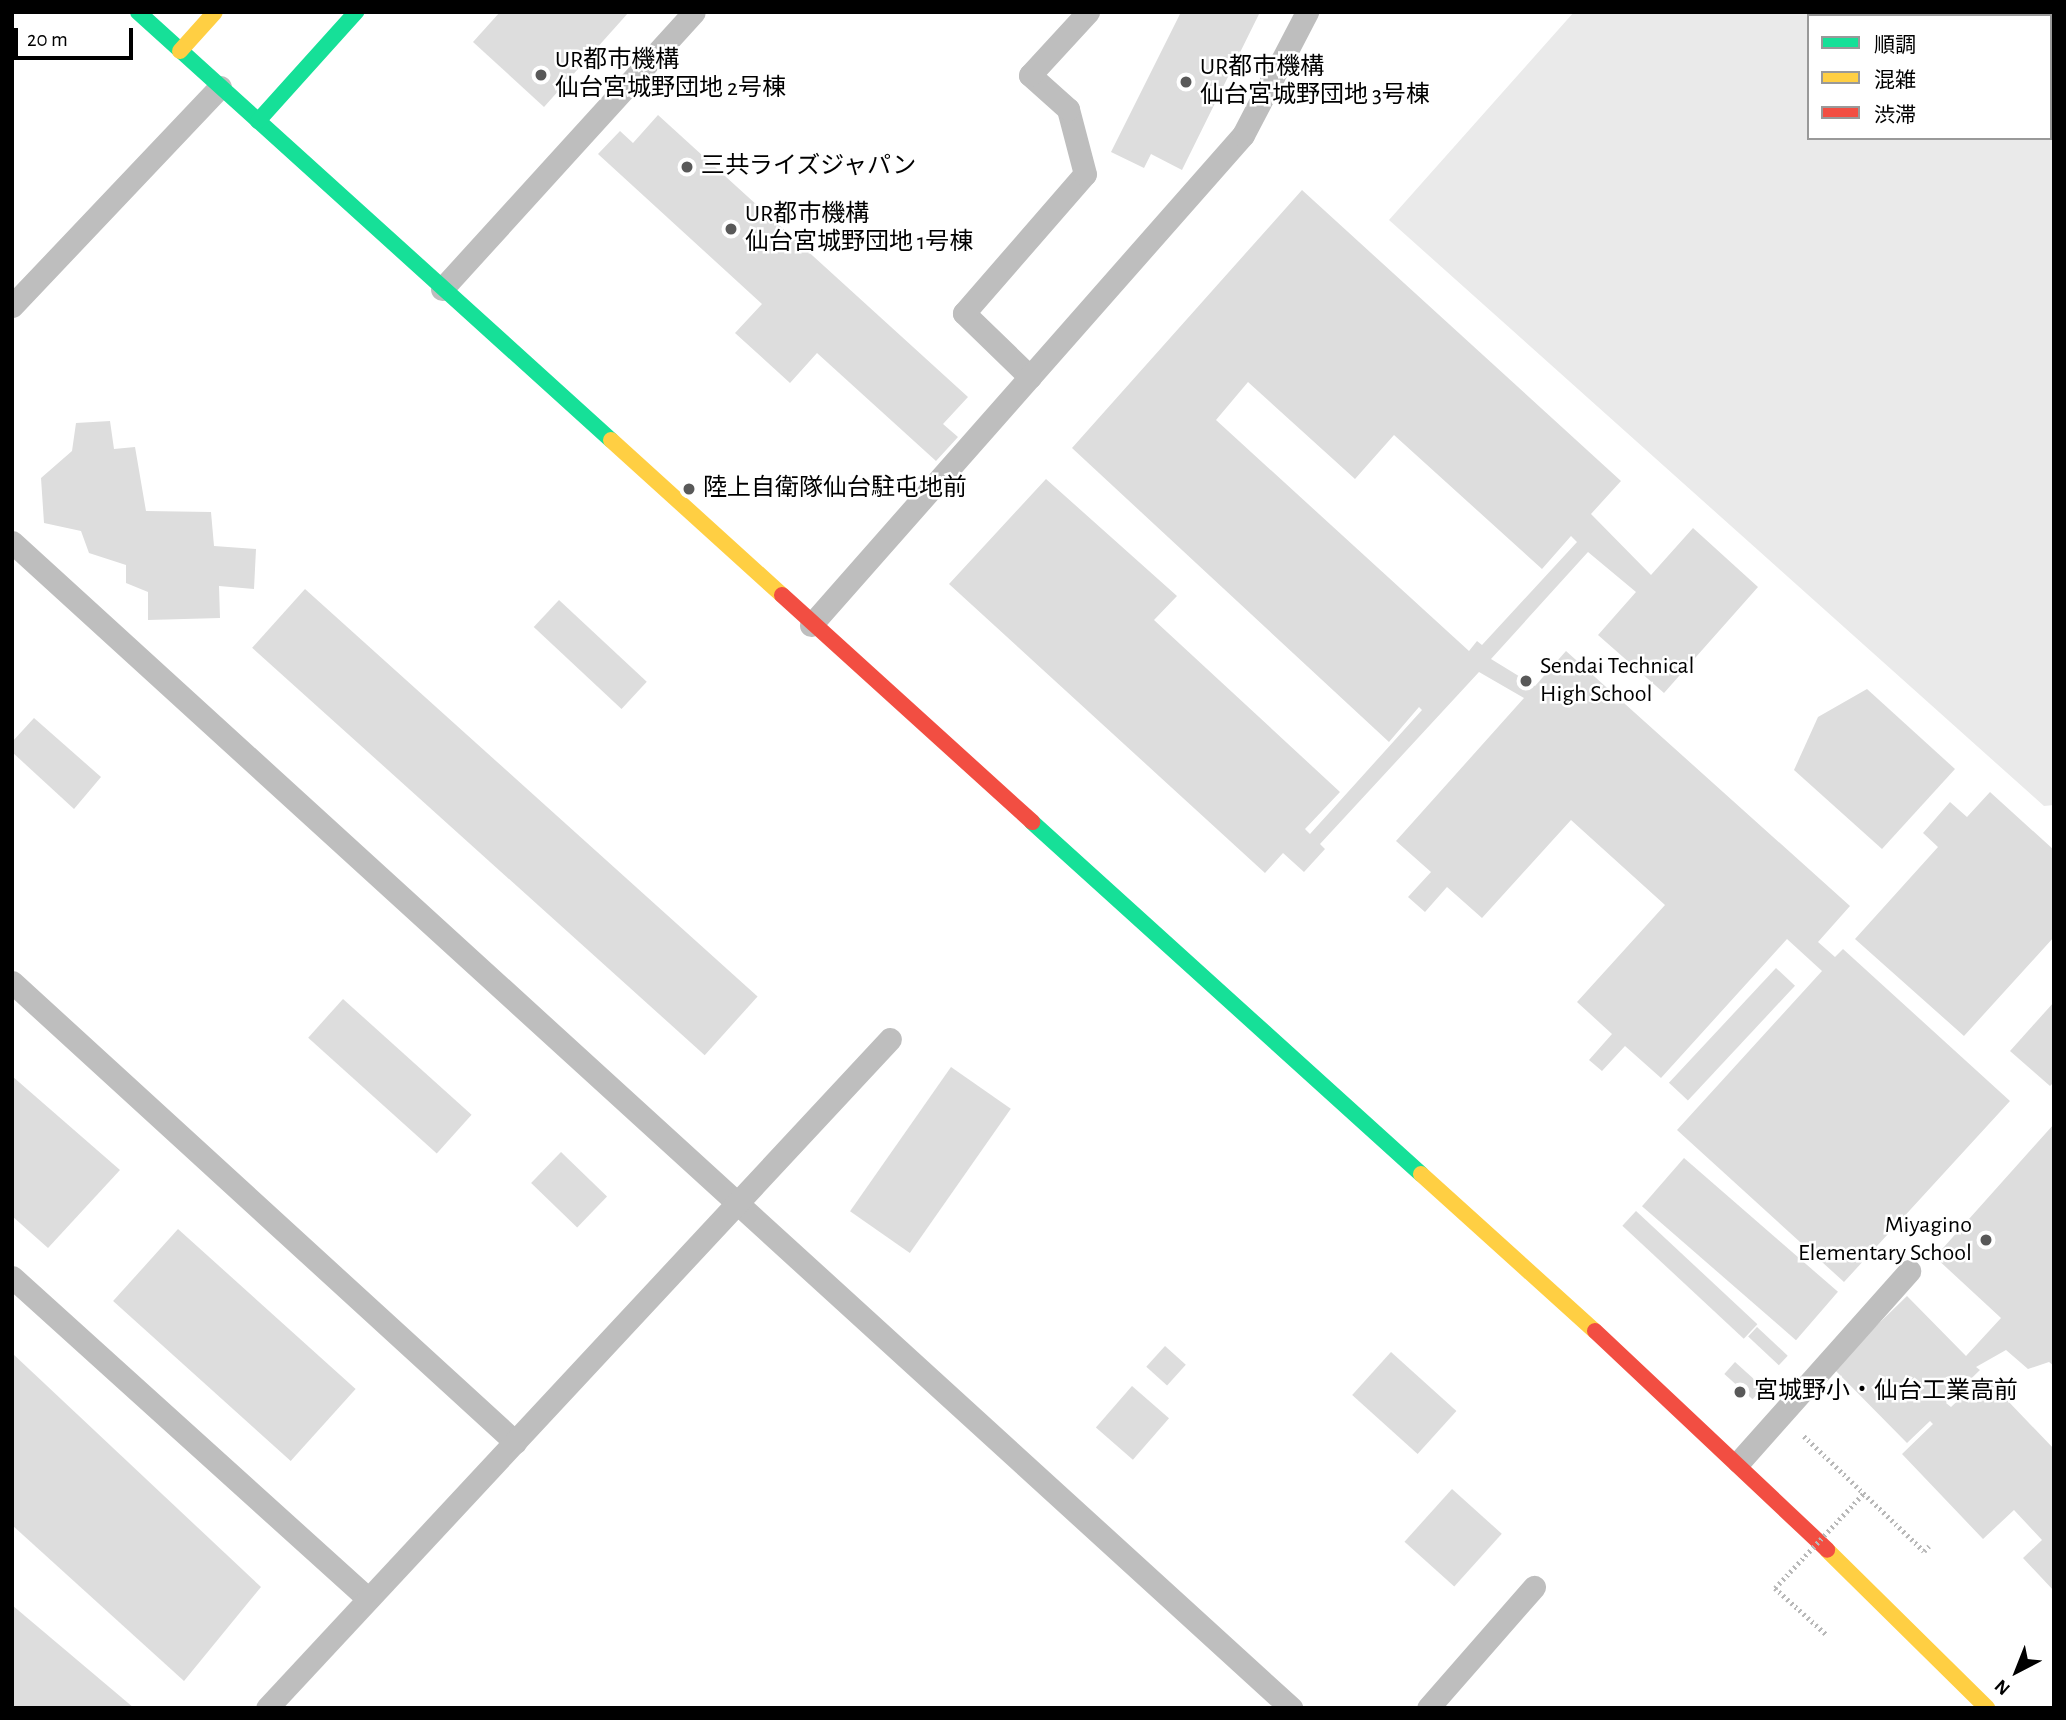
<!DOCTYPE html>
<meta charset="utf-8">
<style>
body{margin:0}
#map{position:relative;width:2066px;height:1720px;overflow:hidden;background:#fff;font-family:"Alegreya Sans","Noto Sans JP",sans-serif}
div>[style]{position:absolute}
.green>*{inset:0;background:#eaeaea}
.building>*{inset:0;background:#ddd;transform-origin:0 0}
.path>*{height:4.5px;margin-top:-2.25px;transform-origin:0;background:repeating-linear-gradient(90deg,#b8b8b8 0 2px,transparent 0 5.5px)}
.lane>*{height:23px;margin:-11.5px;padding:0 11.5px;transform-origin:11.5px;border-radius:11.5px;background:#bebebe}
.fast>*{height:16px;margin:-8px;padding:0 8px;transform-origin:8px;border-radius:8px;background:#16e098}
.slow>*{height:16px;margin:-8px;padding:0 8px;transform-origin:8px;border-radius:8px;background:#ffcf43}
.jam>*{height:16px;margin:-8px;padding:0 8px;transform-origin:8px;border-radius:8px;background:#f24e42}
.path-bridge>*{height:4.5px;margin-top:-2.25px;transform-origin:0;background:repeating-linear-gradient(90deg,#b8b8b8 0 2px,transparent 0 5.5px)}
.dots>*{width:19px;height:19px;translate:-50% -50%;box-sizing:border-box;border:4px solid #fff;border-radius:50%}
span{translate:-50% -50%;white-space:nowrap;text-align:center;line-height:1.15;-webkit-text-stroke:5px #fff;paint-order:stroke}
.poi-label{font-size:24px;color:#000}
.left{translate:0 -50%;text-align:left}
.right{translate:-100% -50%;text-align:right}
.frame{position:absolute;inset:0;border:14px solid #000;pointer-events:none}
.legend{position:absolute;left:1807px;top:14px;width:245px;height:126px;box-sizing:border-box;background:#fff;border:2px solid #999;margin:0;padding:9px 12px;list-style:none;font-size:21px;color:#000}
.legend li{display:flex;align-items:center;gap:14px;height:35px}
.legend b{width:35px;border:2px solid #999}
.north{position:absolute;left:1982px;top:1636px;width:70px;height:70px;-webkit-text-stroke:5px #fff;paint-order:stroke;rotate:222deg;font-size:19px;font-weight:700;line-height:28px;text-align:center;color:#000}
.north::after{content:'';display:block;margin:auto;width:24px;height:32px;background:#000;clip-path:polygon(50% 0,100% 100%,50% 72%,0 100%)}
.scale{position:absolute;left:14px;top:28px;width:119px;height:32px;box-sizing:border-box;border:4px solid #000;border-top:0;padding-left:9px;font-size:21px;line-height:24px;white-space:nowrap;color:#000;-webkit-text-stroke:5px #fff;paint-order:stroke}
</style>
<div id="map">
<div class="green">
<div style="clip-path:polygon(evenodd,1574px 12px,2054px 12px,2054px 805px,2044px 806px,1389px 220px,1574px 12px,1809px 16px,2050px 16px,2050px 138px,1809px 138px,1809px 16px)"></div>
</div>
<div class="building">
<div style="clip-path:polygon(500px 12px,629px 12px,544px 107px,473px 42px)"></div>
<div style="clip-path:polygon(1181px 12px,1260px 12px,1182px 170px,1151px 154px,1144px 168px,1111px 152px)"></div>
<div style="clip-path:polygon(658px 115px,968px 397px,943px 424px,958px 437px,936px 461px,817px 353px,790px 383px,735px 333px,762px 304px,598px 154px,620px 131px,633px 143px)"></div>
<div style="clip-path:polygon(evenodd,1302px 190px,1621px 481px,1591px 514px,1651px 575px,1693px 528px,1758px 587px,1664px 693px,1598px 635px,1636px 592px,1588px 552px,1491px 659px,1535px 686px,1566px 651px,1850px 906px,1818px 942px,1835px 957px,1843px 949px,2010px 1101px,1844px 1282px,1677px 1130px,1822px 971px,1787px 939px,1661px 1078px,1625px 1046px,1602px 1071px,1589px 1060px,1612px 1034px,1577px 1002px,1665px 905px,1571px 820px,1482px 918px,1447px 887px,1425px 912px,1408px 897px,1431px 872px,1396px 841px,1524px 698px,1479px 672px,1320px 844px,1325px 849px,1304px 872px,1283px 853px,1265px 873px,949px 584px,1046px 479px,1177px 596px,1154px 620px,1340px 792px,1305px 829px,1310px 834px,1422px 710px,1419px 707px,1389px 742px,1072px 448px,1302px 190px,1248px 382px,1355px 479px,1394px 435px,1542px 569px,1571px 536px,1577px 542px,1482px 645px,1477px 641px,1469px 651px,1216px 420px,1248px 382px)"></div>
<div style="clip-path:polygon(110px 421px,114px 449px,135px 447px,146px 511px,211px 512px,214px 546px,256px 549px,254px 589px,219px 586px,220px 618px,148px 620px,148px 592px,126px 583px,126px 565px,89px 553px,81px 531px,44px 523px,41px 478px,72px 451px,76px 423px)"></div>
<div style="left:305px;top:589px;width:609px;height:79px;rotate:42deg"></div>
<div style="left:559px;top:600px;width:120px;height:37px;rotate:43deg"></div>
<div style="clip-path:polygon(1867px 689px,1955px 769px,1882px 849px,1794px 770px,1818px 717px)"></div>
<div style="clip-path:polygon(34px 718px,101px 777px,74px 809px,12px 752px,12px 742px)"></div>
<div style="clip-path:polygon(1990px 792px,2054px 850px,2054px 937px,1964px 1036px,1855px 939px,1938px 847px,1923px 833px,1950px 802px,1967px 817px)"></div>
<div style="left:1776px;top:968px;width:26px;height:157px;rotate:43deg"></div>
<div style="left:343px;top:999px;width:173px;height:52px;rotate:42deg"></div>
<div style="clip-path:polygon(2054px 1002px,2054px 1082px,2050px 1086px,2010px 1051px)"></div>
<div style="left:951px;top:1067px;width:73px;height:176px;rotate:35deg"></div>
<div style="clip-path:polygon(12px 1076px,120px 1170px,48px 1248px,12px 1216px)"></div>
<div style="clip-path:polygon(2054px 1124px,2054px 1366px,2049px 1362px,2028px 1369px,2006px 1350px,1976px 1367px,1980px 1370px,1946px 1403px,1951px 1407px,1984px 1376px,2054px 1449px,2054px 1591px,2023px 1558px,2042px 1540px,2014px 1510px,1983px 1539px,1902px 1454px,1933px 1424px,1930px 1421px,1907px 1443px,1833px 1368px,1907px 1296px,1966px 1356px,2001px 1318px,1935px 1257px)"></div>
<div style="left:561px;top:1152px;width:64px;height:43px;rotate:44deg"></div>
<div style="left:1684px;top:1158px;width:204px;height:64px;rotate:41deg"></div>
<div style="left:1636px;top:1211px;width:166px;height:20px;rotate:43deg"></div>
<div style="left:178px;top:1229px;width:239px;height:97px;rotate:42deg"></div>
<div style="left:1757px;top:1327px;width:42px;height:13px;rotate:43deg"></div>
<div style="left:1165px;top:1346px;width:28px;height:28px;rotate:42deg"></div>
<div style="left:1391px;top:1352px;width:88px;height:58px;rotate:42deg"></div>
<div style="clip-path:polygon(12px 1353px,261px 1587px,184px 1681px,12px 1525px)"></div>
<div style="left:1735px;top:1362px;width:38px;height:16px;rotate:42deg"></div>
<div style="left:1132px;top:1386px;width:49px;height:55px;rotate:41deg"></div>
<div style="left:1452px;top:1489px;width:67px;height:71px;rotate:42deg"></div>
<div style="clip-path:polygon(12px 1605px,134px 1708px,12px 1708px)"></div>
</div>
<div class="path">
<div style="left:1804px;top:1436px;width:166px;rotate:43.8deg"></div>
<div style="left:1924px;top:1551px;width:7px;rotate:-45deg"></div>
<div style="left:1775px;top:1588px;width:70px;rotate:42.1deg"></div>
</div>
<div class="lane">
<div style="left:442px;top:289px;width:374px;rotate:-47.7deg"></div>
<div style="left:12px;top:306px;width:302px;rotate:-46.5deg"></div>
<div style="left:1030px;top:377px;width:92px;rotate:-135.9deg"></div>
<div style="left:964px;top:313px;width:184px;rotate:-49deg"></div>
<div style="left:1085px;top:174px;width:67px;rotate:-104.7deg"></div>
<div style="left:1068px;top:109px;width:51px;rotate:-138.2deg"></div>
<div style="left:1030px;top:75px;width:86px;rotate:-47.4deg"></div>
<div style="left:12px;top:542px;width:1731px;rotate:42.35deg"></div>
<div style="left:811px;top:625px;width:653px;rotate:-48.6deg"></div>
<div style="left:1243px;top:135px;width:139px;rotate:-62.5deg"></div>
<div style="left:12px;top:982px;width:682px;rotate:42.44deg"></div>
<div style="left:12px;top:1277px;width:480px;rotate:42.1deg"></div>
<div style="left:1739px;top:1462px;width:256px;rotate:-48.3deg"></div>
<div style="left:267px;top:1708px;width:914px;rotate:-47.04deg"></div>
<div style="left:1428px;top:1708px;width:161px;rotate:-48.8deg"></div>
</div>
<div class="fast">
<div style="left:138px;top:12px;width:638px;rotate:42.14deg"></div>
<div style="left:258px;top:121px;width:147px;rotate:-48deg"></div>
<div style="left:1032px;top:822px;width:525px;rotate:42.14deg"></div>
</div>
<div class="slow">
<div style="left:180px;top:51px;width:52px;rotate:-48.1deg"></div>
<div style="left:611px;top:440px;width:231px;rotate:42.2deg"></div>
<div style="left:1421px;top:1174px;width:234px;rotate:42.1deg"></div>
<div style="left:1827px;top:1550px;width:225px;rotate:44.6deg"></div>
</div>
<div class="jam">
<div style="left:782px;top:595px;width:338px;rotate:42.2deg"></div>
<div style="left:1595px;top:1331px;width:319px;rotate:43.3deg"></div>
</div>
<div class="path-bridge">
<div style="left:1775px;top:1588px;width:130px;rotate:-46.9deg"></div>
</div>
<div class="dots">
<div style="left:541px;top:75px;background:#595959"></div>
<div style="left:1186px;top:82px;background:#595959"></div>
<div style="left:687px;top:167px;background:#595959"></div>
<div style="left:731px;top:229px;background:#595959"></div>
<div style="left:689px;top:489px;background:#595959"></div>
<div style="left:1526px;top:681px;background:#595959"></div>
<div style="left:1986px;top:1240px;background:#595959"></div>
<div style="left:1740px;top:1392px;background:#595959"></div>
</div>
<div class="poi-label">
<span class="left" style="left:555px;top:75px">UR都市機構<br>仙台宮城野団地 2号棟</span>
<span class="left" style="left:1200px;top:82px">UR都市機構<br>仙台宮城野団地 3号棟</span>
<span class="left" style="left:701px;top:167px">三共ライズジャパン</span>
<span class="left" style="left:745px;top:229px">UR都市機構<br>仙台宮城野団地 1号棟</span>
<span class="left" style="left:703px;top:489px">陸上自衛隊仙台駐屯地前</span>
<span class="left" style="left:1540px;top:681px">Sendai Technical<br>High School</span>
<span class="right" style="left:1972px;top:1240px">Miyagino<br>Elementary School</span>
<span class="left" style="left:1754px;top:1392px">宮城野小・仙台工業高前</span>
</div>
<div class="frame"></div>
<ul class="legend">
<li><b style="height:9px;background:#16e098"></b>順調</li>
<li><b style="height:9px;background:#ffcf43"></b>混雑</li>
<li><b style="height:9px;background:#f24e42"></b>渋滞</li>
</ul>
<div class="north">N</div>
<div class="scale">20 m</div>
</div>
